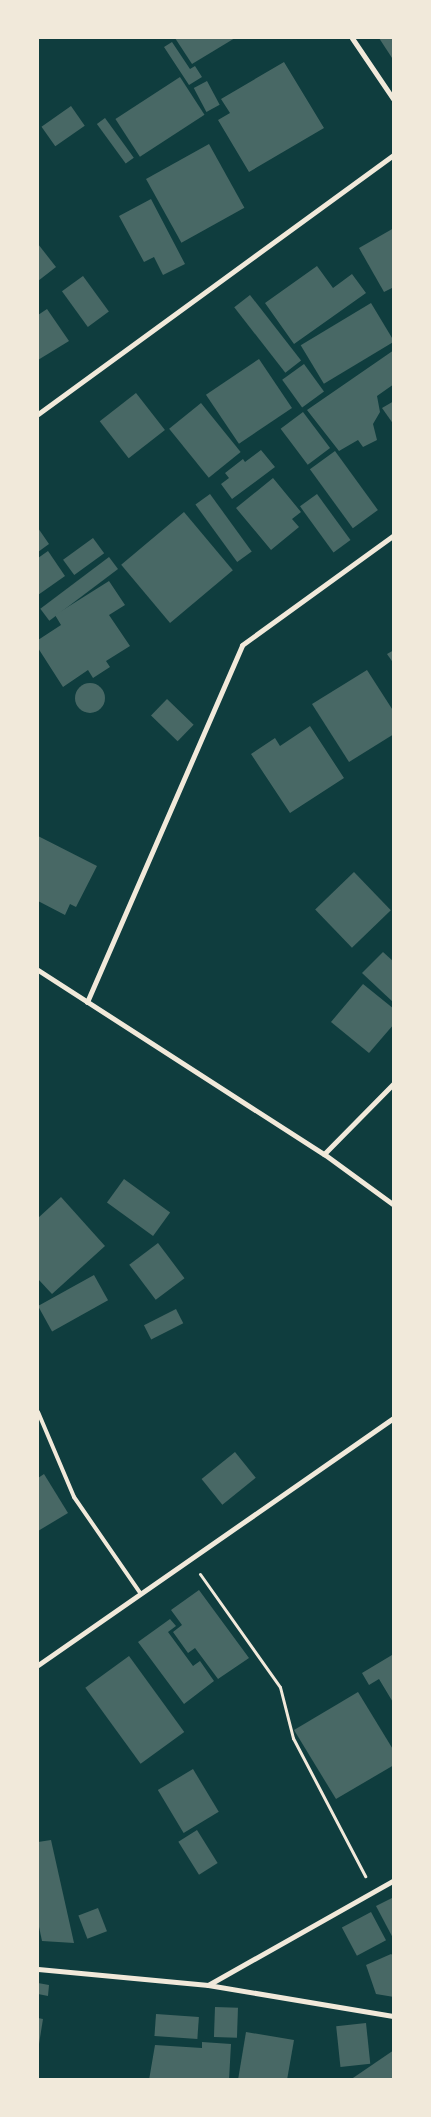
<!DOCTYPE html>
<style>
body{margin:0}
#map{position:relative;width:431px;height:2117px;overflow:hidden;background:#0f3d3e;font-family:"Source Sans 3",sans-serif}
div>[style]{position:absolute}
.building>*{inset:0;background:#486865;transform-origin:0 0}
.round{border-radius:50%}
.path>*{height:3px;margin:-1.5px;padding:0 1.5px;transform-origin:1.5px;border-radius:1.5px;background:#f1e9da}
.service>*{height:4px;margin:-2px;padding:0 2px;transform-origin:2px;border-radius:2px;background:#f1e9da}
.minor>*{height:5px;margin:-2.5px;padding:0 2.5px;transform-origin:2.5px;border-radius:2.5px;background:#f1e9da}
span{translate:-50% -50%;white-space:nowrap;text-align:center;line-height:1.15;-webkit-text-stroke:5px #f1e9da;paint-order:stroke}
.frame{position:absolute;inset:0;border:39px solid #f1e9da;pointer-events:none}
</style>
<div id="map">
<div class="building">
<div style="clip-path:polygon(175px 38px,235px 38px,192px 64px)"></div>
<div style="clip-path:polygon(379px 38px,394px 38px,394px 61px)"></div>
<div style="clip-path:polygon(172px 42px,190px 69px,195px 66px,202px 77px,189px 85px,164px 47px)"></div>
<div style="clip-path:polygon(284px 62px,324px 128px,249px 172px,218px 120px,230px 113px,221px 99px)"></div>
<div style="left:180px;top:77px;width:45px;height:77px;rotate:57deg"></div>
<div style="left:207px;top:81px;width:27px;height:15px;rotate:62deg"></div>
<div style="left:71px;top:106px;width:24px;height:36px;rotate:55deg"></div>
<div style="left:105px;top:118px;width:49px;height:10px;rotate:54deg"></div>
<div style="left:209px;top:144px;width:73px;height:72px;rotate:61deg"></div>
<div style="clip-path:polygon(151px 199px,185px 264px,163px 275px,154px 257px,144px 262px,119px 216px)"></div>
<div style="clip-path:polygon(394px 228px,394px 287px,384px 292px,359px 248px)"></div>
<div style="clip-path:polygon(38px 244px,56px 267px,38px 281px)"></div>
<div style="clip-path:polygon(317px 266px,333px 288px,352px 274px,366px 293px,294px 344px,265px 303px)"></div>
<div style="left:83px;top:276px;width:44px;height:26px;rotate:54deg"></div>
<div style="left:250px;top:295px;width:83px;height:20px;rotate:52deg"></div>
<div style="left:371px;top:303px;width:45px;height:82px;rotate:59deg"></div>
<div style="clip-path:polygon(47px 309px,69px 341px,38px 360px,38px 315px)"></div>
<div style="clip-path:polygon(394px 350px,394px 384px,377px 396px,380px 412px,373px 424px,377px 440px,363px 447px,358px 440px,339px 451px,307px 410px)"></div>
<div style="left:259px;top:359px;width:59px;height:64px;rotate:56deg"></div>
<div style="left:304px;top:364px;width:34px;height:27px;rotate:54deg"></div>
<div style="left:136px;top:393px;width:47px;height:46px;rotate:52deg"></div>
<div style="clip-path:polygon(394px 401px,394px 425px,382px 408px)"></div>
<div style="left:201px;top:403px;width:63px;height:41px;rotate:51deg"></div>
<div style="left:303px;top:412px;width:45px;height:28px;rotate:53deg"></div>
<div style="clip-path:polygon(261px 450px,275px 467px,232px 499px,221px 484px,229px 478px,225px 473px,243px 459px,245px 462px)"></div>
<div style="left:335px;top:451px;width:73px;height:31px;rotate:54deg"></div>
<div style="clip-path:polygon(273px 478px,301px 512px,292px 519px,299px 527px,271px 550px,236px 508px)"></div>
<div style="left:210px;top:494px;width:71px;height:18px;rotate:54deg"></div>
<div style="left:317px;top:494px;width:57px;height:21px;rotate:54deg"></div>
<div style="left:184px;top:512px;width:76px;height:82px;rotate:50deg"></div>
<div style="clip-path:polygon(38px 528px,49px 544px,38px 552px)"></div>
<div style="left:93px;top:538px;width:19px;height:37px;rotate:54deg"></div>
<div style="clip-path:polygon(48px 551px,65px 576px,38px 595px,38px 558px)"></div>
<div style="left:109px;top:557px;width:15px;height:86px;rotate:53deg"></div>
<div style="clip-path:polygon(109px 581px,125px 605px,109px 615px,130px 646px,106px 661px,110px 667px,93px 678px,88px 670px,63px 687px,38px 648px,38px 640px,61px 625px,55px 615px)"></div>
<div style="clip-path:polygon(394px 650px,394px 664px,387px 654px)"></div>
<div style="clip-path:polygon(367px 670px,394px 712px,394px 734px,349px 762px,312px 704px)"></div>
<div class="round" style="left:75px;top:683px;width:30px;height:30px"></div>
<div style="left:167px;top:699px;width:37px;height:23px;rotate:44deg"></div>
<div style="clip-path:polygon(310px 726px,344px 778px,290px 813px,251px 754px,275px 738px,280px 746px)"></div>
<div style="clip-path:polygon(38px 836px,97px 866px,76px 907px,70px 904px,65px 915px,38px 901px)"></div>
<div style="left:354px;top:872px;width:53px;height:54px;rotate:46deg"></div>
<div style="clip-path:polygon(383px 952px,394px 962px,394px 1003px,362px 973px)"></div>
<div style="clip-path:polygon(363px 984px,394px 1009px,394px 1024px,369px 1053px,331px 1022px)"></div>
<div style="left:124px;top:1179px;width:57px;height:29px;rotate:36deg"></div>
<div style="clip-path:polygon(61px 1197px,105px 1246px,52px 1294px,38px 1279px,38px 1218px)"></div>
<div style="left:158px;top:1243px;width:44px;height:36px;rotate:53deg"></div>
<div style="left:94px;top:1275px;width:29px;height:64px;rotate:61deg"></div>
<div style="left:176px;top:1309px;width:16px;height:36px;rotate:63deg"></div>
<div style="left:235px;top:1452px;width:33px;height:43px;rotate:51deg"></div>
<div style="clip-path:polygon(44px 1474px,68px 1513px,38px 1531px,38px 1478px)"></div>
<div style="clip-path:polygon(199px 1590px,249px 1658px,218px 1679px,195px 1648px,188px 1653px,173px 1632px,182px 1625px,171px 1610px)"></div>
<div style="clip-path:polygon(170px 1619px,176px 1626px,168px 1632px,193px 1666px,200px 1661px,214px 1681px,184px 1704px,138px 1642px)"></div>
<div style="clip-path:polygon(392px 1655px,394px 1657px,394px 1704px,379px 1679px,369px 1685px,362px 1673px)"></div>
<div style="left:129px;top:1656px;width:94px;height:54px;rotate:54deg"></div>
<div style="clip-path:polygon(358px 1692px,394px 1751px,394px 1765px,336px 1799px,294px 1730px)"></div>
<div style="left:193px;top:1769px;width:50px;height:41px;rotate:59deg"></div>
<div style="left:197px;top:1830px;width:39px;height:22px;rotate:58deg"></div>
<div style="clip-path:polygon(51px 1840px,74px 1943px,42px 1941px,38px 1922px,38px 1842px)"></div>
<div style="clip-path:polygon(394px 1897px,394px 1940px,376px 1906px)"></div>
<div style="left:98px;top:1908px;width:25px;height:21px;rotate:69deg"></div>
<div style="left:371px;top:1912px;width:32px;height:33px;rotate:62deg"></div>
<div style="clip-path:polygon(391px 1954px,394px 1956px,394px 1997px,376px 1994px,366px 1965px)"></div>
<div style="clip-path:polygon(38px 1983px,49px 1985px,48px 1996px,38px 1994px)"></div>
<div style="left:215px;top:2007px;width:23px;height:30px;rotate:2deg"></div>
<div style="left:156px;top:2014px;width:43px;height:22px;rotate:4deg"></div>
<div style="clip-path:polygon(38px 2018px,43px 2019px,39px 2044px,38px 2044px)"></div>
<div style="left:366px;top:2023px;width:41px;height:30px;rotate:84deg"></div>
<div style="clip-path:polygon(246px 2032px,294px 2040px,287px 2080px,238px 2080px)"></div>
<div style="clip-path:polygon(202px 2042px,231px 2044px,229px 2080px,149px 2080px,155px 2045px,202px 2048px)"></div>
<div style="clip-path:polygon(394px 2050px,394px 2080px,350px 2080px)"></div>
</div>
<div class="path">
<div style="left:200px;top:1574px;width:138px;rotate:54.7deg"></div>
<div style="left:280px;top:1687px;width:53px;rotate:75.7deg"></div>
<div style="left:293px;top:1738px;width:156px;rotate:62.4deg"></div>
</div>
<div class="service">
<div style="left:38px;top:1412px;width:92px;rotate:67deg"></div>
<div style="left:74px;top:1497px;width:118px;rotate:55.4deg"></div>
</div>
<div class="minor">
<div style="left:352px;top:38px;width:75px;rotate:55.9deg"></div>
<div style="left:38px;top:414px;width:441px;rotate:-36.1deg"></div>
<div style="left:38px;top:970px;width:340px;rotate:32.8deg"></div>
<div style="left:324px;top:1154px;width:87px;rotate:36.1deg"></div>
<div style="left:87px;top:1002px;width:389px;rotate:-66.5deg"></div>
<div style="left:242px;top:645px;width:188px;rotate:-35.9deg"></div>
<div style="left:324px;top:1154px;width:100px;rotate:-45.4deg"></div>
<div style="left:38px;top:1665px;width:433px;rotate:-34.8deg"></div>
<div style="left:38px;top:1969px;width:171px;rotate:5.4deg"></div>
<div style="left:208px;top:1985px;width:189px;rotate:9.5deg"></div>
<div style="left:208px;top:1985px;width:214px;rotate:-29.4deg"></div>
</div>
<div class="frame"></div>
</div>
